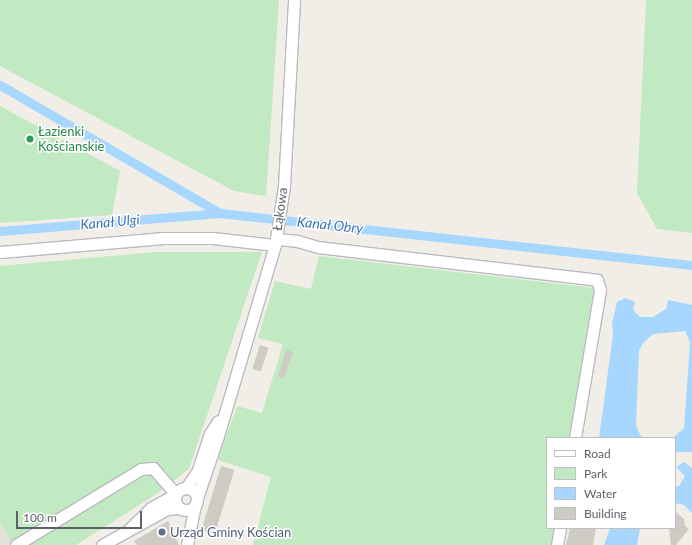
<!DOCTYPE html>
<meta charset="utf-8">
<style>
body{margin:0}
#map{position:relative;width:692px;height:545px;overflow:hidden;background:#f0eee6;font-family:Lato,sans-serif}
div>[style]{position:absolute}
.industrial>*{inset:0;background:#e1e0da}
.green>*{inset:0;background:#c1e9c2}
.water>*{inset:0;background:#a7d6ff}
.canal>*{height:9px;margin:-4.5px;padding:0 4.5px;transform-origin:4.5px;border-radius:4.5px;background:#a7d6ff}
.building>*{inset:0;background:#cecbc4;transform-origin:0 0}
.roads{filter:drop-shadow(1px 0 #b8bbc0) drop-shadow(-1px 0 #b8bbc0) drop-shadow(0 1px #b8bbc0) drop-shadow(0 -1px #b8bbc0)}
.minor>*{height:11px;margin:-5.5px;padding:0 5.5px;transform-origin:5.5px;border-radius:5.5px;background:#fff}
.minor>.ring{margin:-5.5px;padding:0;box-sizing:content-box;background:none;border:11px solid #fff;border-radius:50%}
.dots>*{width:11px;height:11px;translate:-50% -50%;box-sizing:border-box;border:2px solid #fff;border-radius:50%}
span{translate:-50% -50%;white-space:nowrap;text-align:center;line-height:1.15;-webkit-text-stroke:3px #fff;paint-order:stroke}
.leisure-label{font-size:13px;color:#27864d}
.left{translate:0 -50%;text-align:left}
.street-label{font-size:13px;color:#5d6167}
.service-label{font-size:13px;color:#4e5e75}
.water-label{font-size:14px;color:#3b75b9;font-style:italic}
.legend{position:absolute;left:546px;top:437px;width:130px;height:92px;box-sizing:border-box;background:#fff;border:1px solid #bec0c2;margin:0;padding:5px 7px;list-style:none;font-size:12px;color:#5d6167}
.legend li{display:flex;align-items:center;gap:8px;height:20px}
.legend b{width:20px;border:1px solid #bec0c2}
.scale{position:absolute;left:16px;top:511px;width:126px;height:18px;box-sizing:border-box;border:2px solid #5d6167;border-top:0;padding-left:5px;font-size:12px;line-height:14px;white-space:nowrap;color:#5d6167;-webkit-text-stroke:3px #fff;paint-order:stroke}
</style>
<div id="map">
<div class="industrial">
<div style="clip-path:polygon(0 523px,13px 545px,0 545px)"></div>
</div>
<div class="green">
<div style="clip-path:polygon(0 0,279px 0,266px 196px,234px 191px,0 66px)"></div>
<div style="clip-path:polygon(646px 0,692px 0,692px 233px,657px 229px,637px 193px)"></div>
<div style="clip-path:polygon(0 106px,120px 171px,112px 215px,0 223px)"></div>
<div style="clip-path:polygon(156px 252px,262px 252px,189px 469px,155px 495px,76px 545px,13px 545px,0 523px,0 266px)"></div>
<div style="clip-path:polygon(319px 256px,594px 288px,569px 438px,547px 438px,547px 528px,554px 528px,551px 545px,253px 545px,271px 477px,218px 460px,237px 406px,262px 413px,283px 344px,258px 338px,275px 281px,311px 289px)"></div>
</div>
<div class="water">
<div style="clip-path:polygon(625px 298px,635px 302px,633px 310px,640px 317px,653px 317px,666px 309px,668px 300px,692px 305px,692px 452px,675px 452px,673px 438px,684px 428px,690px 342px,685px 331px,653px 334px,643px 343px,639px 351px,636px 425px,640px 435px,644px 438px,599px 438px,613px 335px,612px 323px,617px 302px)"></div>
<div style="clip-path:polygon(684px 462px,692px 468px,692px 513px,684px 505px,675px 503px,675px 487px,679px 486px,685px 476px,676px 467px)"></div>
<div style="clip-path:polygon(610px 528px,640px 528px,637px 545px,604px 545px)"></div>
</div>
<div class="canal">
<div style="left:0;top:85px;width:255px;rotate:30.2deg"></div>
<div style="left:220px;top:213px;width:475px;rotate:6.3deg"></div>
<div style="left:0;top:231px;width:221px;rotate:-4.7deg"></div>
</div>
<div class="building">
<div style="left:260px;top:345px;width:9px;height:25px;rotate:18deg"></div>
<div style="clip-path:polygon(286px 350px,293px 352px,284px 378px,278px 376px)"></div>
<div style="left:221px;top:466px;width:14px;height:67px;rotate:17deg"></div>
<div style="clip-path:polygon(675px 511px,684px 519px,685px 526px,689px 529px,676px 545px,671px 545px,669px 528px,675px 528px)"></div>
<div style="clip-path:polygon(168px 521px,179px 545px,137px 545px,134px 541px)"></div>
<div style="clip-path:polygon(570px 528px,596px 528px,593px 545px,566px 545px)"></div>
</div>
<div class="roads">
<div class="minor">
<div style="left:276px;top:239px;width:21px;rotate:5deg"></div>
<div style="left:297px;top:241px;width:22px;rotate:16deg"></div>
<div style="left:318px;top:247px;width:281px;rotate:6.7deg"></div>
<div style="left:597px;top:280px;width:10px;rotate:73deg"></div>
<div style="left:600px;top:290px;width:150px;rotate:99.6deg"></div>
<div style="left:0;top:252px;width:164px;rotate:-4.9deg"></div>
<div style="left:163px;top:238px;width:50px"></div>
<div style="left:213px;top:238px;width:62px;rotate:6.4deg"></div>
<div class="ring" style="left:175px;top:488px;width:11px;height:11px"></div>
<div style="left:186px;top:488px;width:22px;rotate:-56deg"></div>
<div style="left:198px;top:470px;width:38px;rotate:-72deg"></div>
<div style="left:210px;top:434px;width:15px;rotate:-58deg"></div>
<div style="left:197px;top:498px;width:65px;rotate:-71.3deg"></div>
<div style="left:218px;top:436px;width:199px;rotate:-73.4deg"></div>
<div style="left:275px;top:245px;width:60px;rotate:-81.3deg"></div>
<div style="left:284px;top:186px;width:186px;rotate:-86.9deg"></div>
<div style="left:16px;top:545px;width:146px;rotate:-31.3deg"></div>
<div style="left:141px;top:469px;width:12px;rotate:-5deg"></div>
<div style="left:153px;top:468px;width:35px;rotate:49deg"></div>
<div style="left:176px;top:494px;width:29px;rotate:151deg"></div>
<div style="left:151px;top:508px;width:30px;rotate:136deg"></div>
<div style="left:102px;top:545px;width:74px;rotate:-29deg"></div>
<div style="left:167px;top:509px;width:11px;rotate:-5deg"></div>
<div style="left:187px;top:545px;width:41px;rotate:-78.7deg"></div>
<div style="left:557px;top:545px;width:17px;rotate:-80deg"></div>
</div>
</div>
<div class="dots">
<div style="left:30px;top:139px;background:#2e9e5b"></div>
<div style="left:162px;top:532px;background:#5c6f8a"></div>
</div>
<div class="leisure-label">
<span class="left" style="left:38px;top:139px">Łazienki<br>Kościanskie</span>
</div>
<div class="street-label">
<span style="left:280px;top:209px;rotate:-82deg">Łąkowa</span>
</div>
<div class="service-label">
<span class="left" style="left:170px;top:532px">Urząd Gminy Kościan</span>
</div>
<div class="water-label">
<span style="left:110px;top:222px;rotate:-5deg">Kanał Ulgi</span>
<span style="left:330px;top:225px;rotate:6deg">Kanał Obry</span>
</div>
<ul class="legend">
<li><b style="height:5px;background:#fff"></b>Road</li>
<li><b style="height:11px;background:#c1e9c2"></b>Park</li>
<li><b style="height:11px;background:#a7d6ff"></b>Water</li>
<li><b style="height:11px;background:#cecbc4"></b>Building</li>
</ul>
<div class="scale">100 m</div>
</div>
